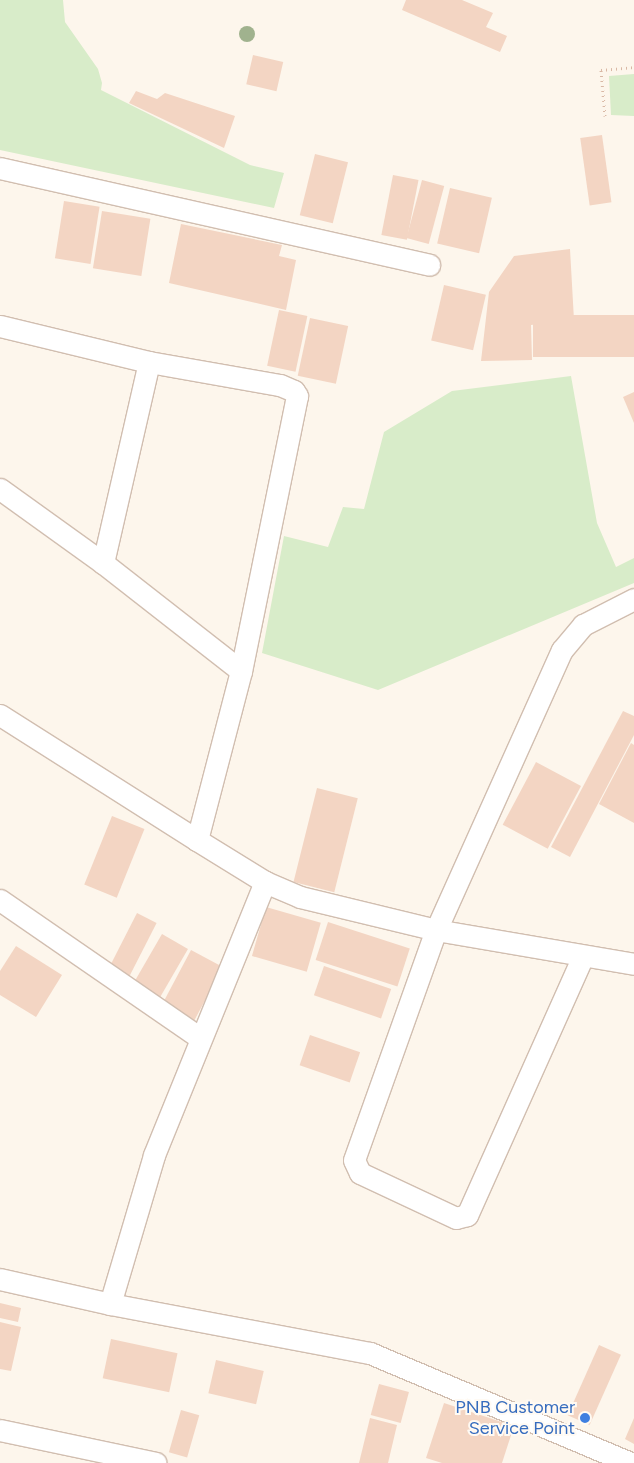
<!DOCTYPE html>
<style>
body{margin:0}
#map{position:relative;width:634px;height:1463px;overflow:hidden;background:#fdf6ec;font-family:Figtree,sans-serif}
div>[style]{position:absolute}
.green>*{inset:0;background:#d8ecc9}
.building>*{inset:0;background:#f3d5c3;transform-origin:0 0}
.path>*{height:3px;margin-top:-1.5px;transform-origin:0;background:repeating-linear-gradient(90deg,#d9b8a5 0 1px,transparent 0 5px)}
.roads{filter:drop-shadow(1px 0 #d1beb0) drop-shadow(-1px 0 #d1beb0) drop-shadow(0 1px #d1beb0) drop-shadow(0 -1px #d1beb0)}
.minor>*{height:21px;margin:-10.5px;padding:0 10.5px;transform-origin:10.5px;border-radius:10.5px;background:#fff}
.trees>*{width:16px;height:16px;margin:-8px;border-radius:50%;background:#a0b28e}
.dots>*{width:14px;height:14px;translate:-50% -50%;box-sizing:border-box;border:2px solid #fffaf3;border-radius:50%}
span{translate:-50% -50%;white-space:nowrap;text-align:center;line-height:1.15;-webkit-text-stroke:4px #fffaf3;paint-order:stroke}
.shop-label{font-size:18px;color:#366cbe}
.right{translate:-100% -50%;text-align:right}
</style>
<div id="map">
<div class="green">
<div style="clip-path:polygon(0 0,63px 0,65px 22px,98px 69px,102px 83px,101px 90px,250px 165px,284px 173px,274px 208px,0 150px)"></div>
<div style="clip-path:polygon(634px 74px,634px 116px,611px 115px,609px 76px)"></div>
<div style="clip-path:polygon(571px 376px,597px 523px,616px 567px,634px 558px,634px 583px,378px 690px,262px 653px,284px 536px,328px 547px,343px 507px,364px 509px,384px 432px,452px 391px)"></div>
</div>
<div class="building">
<div style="clip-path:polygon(406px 0,462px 0,493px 13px,486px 27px,507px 36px,500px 52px,402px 10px)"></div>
<div style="left:253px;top:55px;width:31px;height:30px;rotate:13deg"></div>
<div style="clip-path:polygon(136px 91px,157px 99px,165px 93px,235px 116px,224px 148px,129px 103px)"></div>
<div style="left:602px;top:135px;width:68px;height:22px;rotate:82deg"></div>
<div style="left:315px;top:154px;width:34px;height:63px;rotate:14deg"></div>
<div style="left:393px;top:175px;width:26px;height:61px;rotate:11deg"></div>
<div style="left:422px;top:180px;width:23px;height:60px;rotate:15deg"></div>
<div style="left:450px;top:188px;width:43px;height:57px;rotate:13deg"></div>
<div style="left:64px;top:201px;width:36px;height:58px;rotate:9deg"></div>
<div style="left:102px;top:211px;width:49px;height:58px;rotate:9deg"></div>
<div style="clip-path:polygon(181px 224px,282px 245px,279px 256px,296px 260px,286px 310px,169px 283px)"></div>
<div style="clip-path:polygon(570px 249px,574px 320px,531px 325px,532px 360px,481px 361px,489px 292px,514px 256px)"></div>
<div style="left:444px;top:285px;width:43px;height:57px;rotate:13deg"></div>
<div style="left:279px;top:310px;width:29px;height:57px;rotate:12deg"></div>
<div style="left:634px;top:315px;width:42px;height:101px;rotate:90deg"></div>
<div style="left:310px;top:318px;width:39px;height:59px;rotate:12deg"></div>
<div style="clip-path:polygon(634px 392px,634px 423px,623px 397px)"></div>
<div style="clip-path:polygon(623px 711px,634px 716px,634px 735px,570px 857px,551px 847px)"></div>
<div style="clip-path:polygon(631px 743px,634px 745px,634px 823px,599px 804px)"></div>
<div style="left:536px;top:762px;width:51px;height:71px;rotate:28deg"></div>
<div style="left:317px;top:788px;width:42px;height:97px;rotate:14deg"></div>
<div style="left:112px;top:816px;width:35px;height:74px;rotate:22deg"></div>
<div style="left:266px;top:907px;width:57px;height:51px;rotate:16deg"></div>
<div style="left:137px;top:913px;width:22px;height:61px;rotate:27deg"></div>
<div style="left:328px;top:922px;width:86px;height:40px;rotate:18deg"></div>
<div style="left:162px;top:934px;width:30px;height:59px;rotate:30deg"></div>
<div style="clip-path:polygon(16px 946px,62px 975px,36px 1017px,0 995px,0 971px)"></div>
<div style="left:191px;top:950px;width:36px;height:63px;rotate:28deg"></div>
<div style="left:324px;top:966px;width:71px;height:31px;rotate:19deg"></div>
<div style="left:310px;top:1035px;width:53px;height:32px;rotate:19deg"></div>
<div style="clip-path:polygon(0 1303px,21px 1308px,18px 1322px,0 1318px)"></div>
<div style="clip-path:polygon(0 1322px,21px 1327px,11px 1371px,0 1369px)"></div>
<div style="left:111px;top:1339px;width:68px;height:40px;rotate:12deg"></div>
<div style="left:599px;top:1345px;width:24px;height:77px;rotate:24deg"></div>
<div style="left:216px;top:1360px;width:49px;height:34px;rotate:13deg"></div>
<div style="left:379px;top:1384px;width:31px;height:32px;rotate:15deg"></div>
<div style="clip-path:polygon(444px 1403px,514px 1426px,502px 1463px,442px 1463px,426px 1458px)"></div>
<div style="left:181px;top:1410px;width:19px;height:44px;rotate:16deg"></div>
<div style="clip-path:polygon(370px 1418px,397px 1425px,388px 1463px,359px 1463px)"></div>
<div style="clip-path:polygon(634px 1418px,634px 1444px,625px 1439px)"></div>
</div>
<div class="path">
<div style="left:605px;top:116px;width:46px;rotate:-95deg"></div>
<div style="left:601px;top:70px;width:33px;rotate:-5deg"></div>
</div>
<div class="roads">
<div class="minor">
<div style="left:0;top:168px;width:440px;rotate:12.7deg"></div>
<div style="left:0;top:326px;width:153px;rotate:13.6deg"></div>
<div style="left:149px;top:362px;width:133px;rotate:10deg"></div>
<div style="left:280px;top:385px;width:15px;rotate:23deg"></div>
<div style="left:294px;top:391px;width:6px;rotate:59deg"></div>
<div style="left:297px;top:396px;width:281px;rotate:101.5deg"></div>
<div style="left:241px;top:671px;width:175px;rotate:104.6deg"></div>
<div style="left:0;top:489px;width:127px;rotate:35.7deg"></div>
<div style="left:103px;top:563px;width:175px;rotate:38deg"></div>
<div style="left:103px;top:563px;width:206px;rotate:-77.1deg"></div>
<div style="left:0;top:715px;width:233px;rotate:32.4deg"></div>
<div style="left:197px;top:840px;width:80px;rotate:31.7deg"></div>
<div style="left:265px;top:882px;width:38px;rotate:23deg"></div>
<div style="left:300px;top:897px;width:140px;rotate:13.6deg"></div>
<div style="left:436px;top:930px;width:201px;rotate:9.7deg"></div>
<div style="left:0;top:900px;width:243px;rotate:34.6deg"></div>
<div style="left:583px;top:956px;width:284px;rotate:114.1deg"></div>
<div style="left:467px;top:1215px;width:11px;rotate:165deg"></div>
<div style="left:456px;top:1218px;width:106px;rotate:-154.9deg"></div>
<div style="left:360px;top:1173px;width:14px;rotate:-115deg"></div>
<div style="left:354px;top:1160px;width:244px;rotate:-70.4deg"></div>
<div style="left:436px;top:930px;width:307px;rotate:-65.8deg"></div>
<div style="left:562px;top:650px;width:33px;rotate:-50deg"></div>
<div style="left:583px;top:625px;width:57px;rotate:-27deg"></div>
<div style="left:0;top:1279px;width:113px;rotate:12.8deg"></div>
<div style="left:110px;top:1304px;width:265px;rotate:10.7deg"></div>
<div style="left:370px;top:1353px;width:283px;rotate:22.9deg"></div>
<div style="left:110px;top:1304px;width:155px;rotate:-73.5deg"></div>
<div style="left:154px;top:1155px;width:295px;rotate:-67.9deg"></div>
<div style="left:0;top:1430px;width:159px;rotate:11.9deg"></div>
</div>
</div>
<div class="trees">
<div style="left:247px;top:34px"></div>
</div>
<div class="dots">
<div style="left:585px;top:1418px;background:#3f7fe0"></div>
</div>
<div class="shop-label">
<span class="right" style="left:575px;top:1418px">PNB Customer<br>Service Point</span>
</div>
</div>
